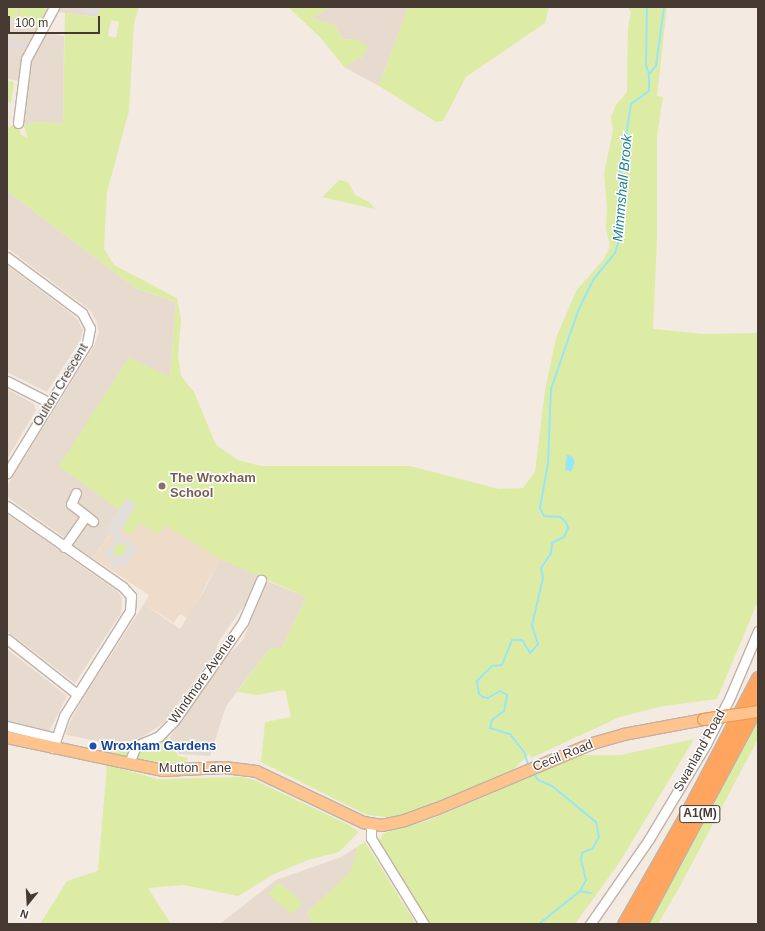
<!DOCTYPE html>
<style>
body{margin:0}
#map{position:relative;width:765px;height:931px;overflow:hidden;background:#f3eae1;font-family:Helvetica,sans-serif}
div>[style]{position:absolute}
.residential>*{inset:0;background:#e7dacf}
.industrial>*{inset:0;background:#e4dbd7}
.education>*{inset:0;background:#eedbca}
.green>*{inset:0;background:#ddeca5;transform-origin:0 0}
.round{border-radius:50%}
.parking>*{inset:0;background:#e2dedb}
.water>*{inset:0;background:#96e6f7}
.stream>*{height:2px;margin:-1px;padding:0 1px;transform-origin:1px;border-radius:1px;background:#96e6f7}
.roads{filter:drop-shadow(1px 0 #c2b2a6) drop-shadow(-1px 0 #c2b2a6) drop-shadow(0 1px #c2b2a6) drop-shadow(0 -1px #c2b2a6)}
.minor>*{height:9px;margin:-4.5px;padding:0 4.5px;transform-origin:4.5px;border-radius:4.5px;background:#fff}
.major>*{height:11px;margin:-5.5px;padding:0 5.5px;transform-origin:5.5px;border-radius:5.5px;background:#ffc48e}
.highway>*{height:13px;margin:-6.5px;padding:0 6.5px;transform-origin:6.5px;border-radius:6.5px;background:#ffa560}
.bridges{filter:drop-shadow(1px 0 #ef9c53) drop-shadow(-1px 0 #ef9c53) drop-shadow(0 1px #ef9c53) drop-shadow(0 -1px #ef9c53)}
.major-bridge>*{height:11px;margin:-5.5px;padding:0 5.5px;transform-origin:5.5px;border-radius:5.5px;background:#ffc48e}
.dots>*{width:11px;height:11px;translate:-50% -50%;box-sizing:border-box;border:2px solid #fff;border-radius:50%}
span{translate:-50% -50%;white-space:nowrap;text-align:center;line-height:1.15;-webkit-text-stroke:3px #fff;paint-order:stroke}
.shield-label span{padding:1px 3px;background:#fff;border:1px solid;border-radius:3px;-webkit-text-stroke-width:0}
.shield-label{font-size:12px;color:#453932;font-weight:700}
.street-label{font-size:13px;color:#453932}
.education-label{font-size:13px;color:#785e54;font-weight:700}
.left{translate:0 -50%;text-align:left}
.transit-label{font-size:13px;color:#164399;font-weight:700}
.water-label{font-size:14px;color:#1f8198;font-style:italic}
.frame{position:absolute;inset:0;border:8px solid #453932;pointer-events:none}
.north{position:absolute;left:8px;top:883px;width:40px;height:40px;-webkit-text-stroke:3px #fff;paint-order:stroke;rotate:198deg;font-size:11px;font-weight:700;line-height:16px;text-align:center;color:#453932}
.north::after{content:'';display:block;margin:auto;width:14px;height:18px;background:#453932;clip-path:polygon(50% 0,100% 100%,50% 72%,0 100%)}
.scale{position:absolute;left:8px;top:16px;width:92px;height:18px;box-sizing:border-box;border:2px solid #453932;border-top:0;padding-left:5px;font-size:12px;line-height:14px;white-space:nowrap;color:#453932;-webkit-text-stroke:3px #fff;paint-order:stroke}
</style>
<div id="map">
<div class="residential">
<div style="clip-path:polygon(7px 7px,45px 8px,45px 16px,28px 44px,9px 36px)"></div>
<div style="clip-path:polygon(59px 7px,100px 7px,98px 17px,57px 12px)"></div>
<div style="clip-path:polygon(330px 7px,408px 7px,379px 86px,344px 67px,363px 56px,355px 39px,343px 40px,334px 25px,311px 18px)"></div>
<div style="clip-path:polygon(45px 32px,64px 36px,63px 124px,38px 122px,24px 126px,22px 119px,30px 59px)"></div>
<div style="clip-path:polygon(20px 45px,25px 49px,19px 81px,7px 79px,7px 47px)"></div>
<div style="clip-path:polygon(7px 191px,137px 289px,176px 302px,170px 377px,119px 510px,105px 532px,109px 535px,93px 558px,71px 544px,88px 523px,93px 527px,98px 519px,77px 506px,73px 512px,79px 516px,65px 538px,10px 499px,7px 494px,7px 486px,95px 344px,99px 332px,97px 322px,90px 310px,7px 248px)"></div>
<div style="clip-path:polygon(7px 265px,69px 312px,77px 319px,83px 330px,80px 341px,47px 392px,7px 372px)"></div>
<div style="clip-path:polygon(7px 389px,34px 404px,36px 410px,7px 459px)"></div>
<div style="clip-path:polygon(7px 514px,116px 590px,122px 598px,121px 613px,75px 683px,7px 631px)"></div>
<div style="clip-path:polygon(220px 559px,258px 574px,245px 604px,219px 641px,215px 652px,165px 722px,141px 738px,118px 745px,67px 735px,66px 732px,72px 718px,87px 692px,144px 604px,180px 629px,204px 591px)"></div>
<div style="clip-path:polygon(267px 581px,306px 597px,282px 648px,270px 648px,226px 706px,210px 756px,179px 754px,170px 737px,225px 658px,243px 640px)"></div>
<div style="clip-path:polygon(7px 649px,67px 696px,49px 732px,7px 721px)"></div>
<div style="clip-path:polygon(358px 846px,352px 871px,307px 913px,313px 924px,221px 923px,276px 880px,341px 857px)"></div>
</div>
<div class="industrial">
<div style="clip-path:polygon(7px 31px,10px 31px,9px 36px,28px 44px,25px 49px,20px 46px,18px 50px,7px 47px)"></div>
</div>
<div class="education">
<div style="clip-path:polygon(129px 357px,220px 559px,188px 619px,180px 614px,174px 623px,144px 604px,149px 595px,93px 558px,109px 536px,105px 532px,119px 510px,59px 466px)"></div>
</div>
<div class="green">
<div style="clip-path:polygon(7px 7px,19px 7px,17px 17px,7px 19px)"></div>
<div style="clip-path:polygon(20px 7px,45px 8px,46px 14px,37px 29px,27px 28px,28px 20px,19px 19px)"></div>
<div style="clip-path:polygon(evenodd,100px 7px,139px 7px,134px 23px,129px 111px,107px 192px,104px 249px,114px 265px,177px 298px,181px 319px,178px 356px,181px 376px,194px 392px,216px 445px,238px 460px,261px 466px,410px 466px,499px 489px,523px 488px,535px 472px,545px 390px,556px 338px,576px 291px,603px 260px,610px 247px,606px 228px,607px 208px,604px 173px,613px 131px,611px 117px,616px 105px,627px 92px,628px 28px,631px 12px,628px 7px,667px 7px,657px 96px,663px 97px,657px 136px,657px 239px,653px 329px,704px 334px,758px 333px,758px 601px,717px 699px,663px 706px,620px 717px,531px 758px,529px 754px,512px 771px,398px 818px,367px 815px,261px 762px,265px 722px,291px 717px,285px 690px,257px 695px,237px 692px,270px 648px,282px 648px,306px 597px,220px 559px,165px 525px,158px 535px,140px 523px,131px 535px,122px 529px,136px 505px,127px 498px,119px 510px,59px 466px,129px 357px,170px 377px,176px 302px,137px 289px,7px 191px,7px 128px,15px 124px,20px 127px,20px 134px,28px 139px,24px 126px,38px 122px,63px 124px,65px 13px,97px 17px,100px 7px,111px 20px,119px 22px,116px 38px,108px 36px,111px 20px)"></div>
<div style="clip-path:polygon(288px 7px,330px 7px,311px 18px,334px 25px,343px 40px,355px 39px,368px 47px,363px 56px,344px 67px,321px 38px)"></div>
<div style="clip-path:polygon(408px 7px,549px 7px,545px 23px,466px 77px,443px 121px,436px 122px,379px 86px)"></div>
<div style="clip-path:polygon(7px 81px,14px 82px,11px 103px,7px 102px)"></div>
<div style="clip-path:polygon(339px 180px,348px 182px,355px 195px,369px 202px,375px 209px,322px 197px)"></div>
<div class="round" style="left:113px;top:543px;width:14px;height:14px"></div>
<div style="clip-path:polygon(758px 718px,758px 739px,680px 886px,658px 924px,648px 924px)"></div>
<div style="clip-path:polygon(169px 730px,172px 732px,168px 737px,178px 756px,188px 758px,185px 766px,169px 767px,135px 759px,138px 750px)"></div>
<div style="clip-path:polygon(694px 739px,619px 863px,575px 924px,428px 924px,378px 843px,383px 834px,388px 831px,427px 821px,581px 755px,621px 755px)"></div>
<div style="clip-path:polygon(123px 746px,129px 752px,125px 758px,103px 753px,107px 748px)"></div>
<div style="clip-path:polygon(107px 765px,158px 779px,242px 777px,254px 780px,347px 824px,359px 832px,339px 852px,308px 860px,274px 874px,238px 896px,184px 885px,148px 888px,171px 924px,40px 924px,67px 881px,98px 871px)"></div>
<div style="clip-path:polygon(365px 842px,416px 924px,313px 924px,307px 913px,351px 871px,358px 846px)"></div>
<div style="left:278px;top:882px;width:32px;height:16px;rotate:39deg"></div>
</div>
<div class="parking">
<div style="clip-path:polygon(83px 7px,99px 7px,97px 16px,83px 12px)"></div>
<div style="clip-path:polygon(evenodd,127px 498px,136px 505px,119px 534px,138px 548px,126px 567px,119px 563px,117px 569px,110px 567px,111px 560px,102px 556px,114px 539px,113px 534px,107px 530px,127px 498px,119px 542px,124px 542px,127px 547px,123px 555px,116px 558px,112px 552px,119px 542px)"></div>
</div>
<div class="water">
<div style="clip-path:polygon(567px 455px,572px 456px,575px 462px,571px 472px,565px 469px)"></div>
</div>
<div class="stream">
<div style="left:647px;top:7px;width:58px;rotate:91deg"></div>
<div style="left:646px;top:65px;width:9px;rotate:72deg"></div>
<div style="left:529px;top:767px;width:16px;rotate:-108deg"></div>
<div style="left:524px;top:752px;width:23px;rotate:-128deg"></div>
<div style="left:510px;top:734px;width:21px;rotate:-163deg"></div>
<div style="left:490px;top:728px;width:8px;rotate:-76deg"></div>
<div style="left:492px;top:720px;width:15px;rotate:-37deg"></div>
<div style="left:504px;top:711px;width:16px;rotate:-79deg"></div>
<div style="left:507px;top:695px;width:8px;rotate:-150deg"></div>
<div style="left:500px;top:691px;width:14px;rotate:150deg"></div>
<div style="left:488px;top:698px;width:5px;rotate:-169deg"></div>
<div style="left:483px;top:697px;width:5px;rotate:-143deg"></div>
<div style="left:479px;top:694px;width:13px;rotate:-99deg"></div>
<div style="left:477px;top:681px;width:21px;rotate:-45deg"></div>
<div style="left:492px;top:666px;width:10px;rotate:-6deg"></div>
<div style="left:502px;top:665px;width:27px;rotate:-68deg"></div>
<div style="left:512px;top:640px;width:10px"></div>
<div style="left:522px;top:640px;width:15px;rotate:58deg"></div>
<div style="left:530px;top:653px;width:12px;rotate:-48deg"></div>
<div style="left:538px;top:644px;width:20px;rotate:-108deg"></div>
<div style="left:532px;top:625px;width:48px;rotate:-76.8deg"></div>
<div style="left:543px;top:578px;width:10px;rotate:-101deg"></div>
<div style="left:541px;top:568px;width:18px;rotate:-56deg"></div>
<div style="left:551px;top:553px;width:10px;rotate:-84deg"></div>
<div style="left:552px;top:543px;width:13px;rotate:-27deg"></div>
<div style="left:564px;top:537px;width:10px;rotate:-66deg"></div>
<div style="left:568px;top:528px;width:6px;rotate:-108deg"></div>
<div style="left:566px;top:522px;width:8px;rotate:-140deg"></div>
<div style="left:560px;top:517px;width:16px;rotate:-176deg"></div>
<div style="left:544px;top:516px;width:9px;rotate:-117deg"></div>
<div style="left:540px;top:508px;width:46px;rotate:-79.9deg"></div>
<div style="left:548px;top:463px;width:74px;rotate:-87.7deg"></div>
<div style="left:551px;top:389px;width:83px;rotate:-70.9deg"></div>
<div style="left:578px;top:311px;width:34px;rotate:-64deg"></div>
<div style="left:593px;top:280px;width:35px;rotate:-51deg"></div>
<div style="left:615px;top:253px;width:10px;rotate:-73deg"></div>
<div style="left:618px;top:243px;width:68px;rotate:-88.3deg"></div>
<div style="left:620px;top:175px;width:72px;rotate:-81.2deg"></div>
<div style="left:631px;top:104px;width:22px;rotate:-36deg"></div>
<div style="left:649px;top:91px;width:17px;rotate:-90deg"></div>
<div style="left:649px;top:74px;width:11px;rotate:-49deg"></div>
<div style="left:656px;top:66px;width:60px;rotate:-82.3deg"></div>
<div style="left:532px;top:772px;width:10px;rotate:53deg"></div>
<div style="left:538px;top:780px;width:15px;rotate:23deg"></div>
<div style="left:552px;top:786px;width:57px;rotate:39.3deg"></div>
<div style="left:596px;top:822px;width:15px;rotate:79deg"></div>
<div style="left:599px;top:837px;width:13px;rotate:119deg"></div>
<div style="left:593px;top:848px;width:12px;rotate:156deg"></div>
<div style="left:582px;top:853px;width:7px;rotate:98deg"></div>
<div style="left:581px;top:860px;width:21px;rotate:76deg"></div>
<div style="left:586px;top:880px;width:13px;rotate:119deg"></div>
<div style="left:580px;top:891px;width:53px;rotate:141.2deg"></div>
<div style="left:580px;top:891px;width:11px;rotate:10deg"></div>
<div style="left:757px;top:924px;width:1px"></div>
</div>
<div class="roads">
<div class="minor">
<div style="left:18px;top:123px;width:64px;rotate:-82.9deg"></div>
<div style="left:26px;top:59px;width:59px;rotate:-61.7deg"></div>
<div style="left:7px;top:257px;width:94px;rotate:36.7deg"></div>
<div style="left:82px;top:313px;width:17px;rotate:62deg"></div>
<div style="left:90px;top:328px;width:15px;rotate:101deg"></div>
<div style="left:87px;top:343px;width:153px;rotate:121.6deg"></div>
<div style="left:7px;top:381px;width:48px;rotate:27.1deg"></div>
<div style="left:76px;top:493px;width:12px;rotate:114deg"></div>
<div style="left:71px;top:504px;width:28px;rotate:38deg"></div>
<div style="left:7px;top:506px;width:141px;rotate:34.9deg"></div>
<div style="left:123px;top:587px;width:12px;rotate:48deg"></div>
<div style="left:131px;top:596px;width:15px;rotate:94deg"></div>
<div style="left:130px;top:611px;width:124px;rotate:122.2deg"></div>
<div style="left:64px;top:716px;width:34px;rotate:109deg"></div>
<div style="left:64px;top:547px;width:38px;rotate:-55deg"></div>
<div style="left:7px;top:639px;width:89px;rotate:38.2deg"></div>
<div style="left:7px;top:726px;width:50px;rotate:13.8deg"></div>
<div style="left:129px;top:763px;width:18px;rotate:-68deg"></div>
<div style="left:136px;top:746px;width:25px;rotate:-23deg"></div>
<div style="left:159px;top:736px;width:21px;rotate:-45deg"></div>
<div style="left:174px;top:721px;width:121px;rotate:-55.1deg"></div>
<div style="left:243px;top:622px;width:46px;rotate:-66.8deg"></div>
<div style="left:371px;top:824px;width:14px;rotate:90deg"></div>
<div style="left:371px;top:838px;width:101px;rotate:58.4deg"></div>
<div style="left:590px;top:924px;width:103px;rotate:-55.2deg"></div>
<div style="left:649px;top:839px;width:111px;rotate:-59deg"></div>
<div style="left:706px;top:744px;width:53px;rotate:-62.9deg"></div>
<div style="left:730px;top:697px;width:72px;rotate:-67deg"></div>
</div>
<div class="major">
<div style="left:7px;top:737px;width:158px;rotate:12deg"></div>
<div style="left:162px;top:770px;width:62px;rotate:-2.8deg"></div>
<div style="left:224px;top:767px;width:32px;rotate:7deg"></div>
<div style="left:256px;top:771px;width:119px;rotate:25.5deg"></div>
<div style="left:363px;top:822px;width:18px;rotate:9deg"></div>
<div style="left:381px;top:825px;width:24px;rotate:-12deg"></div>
<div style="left:404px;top:820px;width:33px;rotate:-20deg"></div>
<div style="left:435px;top:809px;width:170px;rotate:-22.8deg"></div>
<div style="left:592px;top:743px;width:32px;rotate:-16deg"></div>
<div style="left:623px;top:734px;width:81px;rotate:-10.6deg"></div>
</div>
<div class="highway">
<div style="left:624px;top:924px;width:123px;rotate:-60.3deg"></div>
<div style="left:685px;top:817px;width:157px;rotate:-62.3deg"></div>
<div style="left:640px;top:924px;width:251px;rotate:-61.9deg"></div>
</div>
</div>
<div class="bridges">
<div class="major-bridge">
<div style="left:703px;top:719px;width:56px;rotate:-8.3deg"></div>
</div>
</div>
<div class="dots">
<div style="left:162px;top:486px;background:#8d6e63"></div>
<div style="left:93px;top:746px;background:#1a4fb4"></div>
</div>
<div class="shield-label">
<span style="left:700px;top:814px">A1(M)</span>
</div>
<div class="street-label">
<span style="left:61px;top:385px;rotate:-59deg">Oulton Crescent</span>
<span style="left:203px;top:679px;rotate:-55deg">Windmore Avenue</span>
<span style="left:700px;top:751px;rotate:-61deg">Swanland Road</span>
<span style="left:563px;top:756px;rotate:-22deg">Cecil Road</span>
<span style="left:195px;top:768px">Mutton Lane</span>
</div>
<div class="education-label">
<span class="left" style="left:170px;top:486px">The Wroxham<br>School</span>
</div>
<div class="transit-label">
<span class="left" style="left:101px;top:746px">Wroxham Gardens</span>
</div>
<div class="water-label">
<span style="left:622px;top:188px;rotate:-85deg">Mimmshall Brook</span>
</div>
<div class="frame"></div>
<div class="north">N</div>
<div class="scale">100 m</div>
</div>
